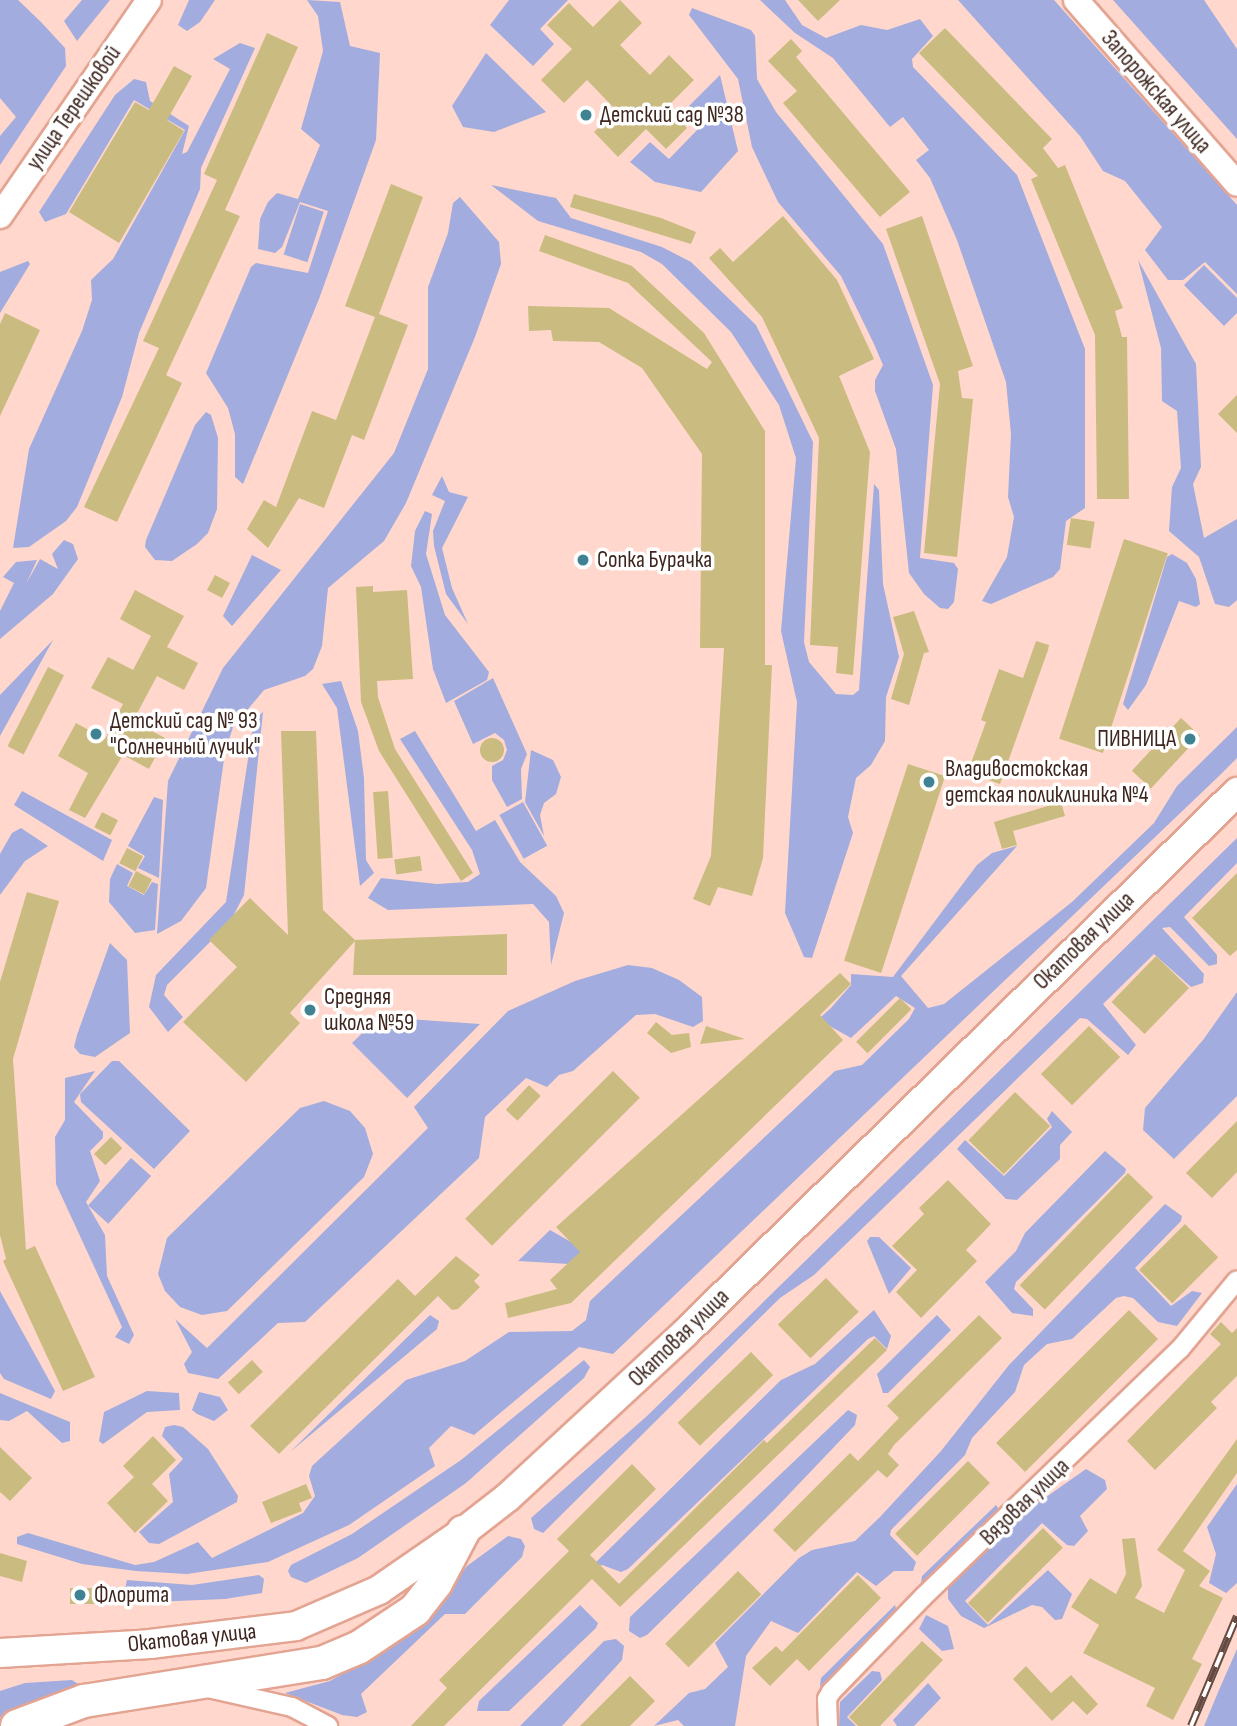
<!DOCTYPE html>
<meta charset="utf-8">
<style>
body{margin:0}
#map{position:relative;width:1237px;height:1726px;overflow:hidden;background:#ffd7cc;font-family:"Sofia Sans Condensed",sans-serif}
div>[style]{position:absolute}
.green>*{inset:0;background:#a2acde;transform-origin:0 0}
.building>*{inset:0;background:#cabc80;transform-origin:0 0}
.round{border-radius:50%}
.roads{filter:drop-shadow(2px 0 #e3a492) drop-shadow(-2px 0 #e3a492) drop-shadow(0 2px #e3a492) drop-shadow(0 -2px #e3a492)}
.street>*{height:18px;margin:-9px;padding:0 9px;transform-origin:9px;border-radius:9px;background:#fff}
.secondary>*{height:24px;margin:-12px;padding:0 12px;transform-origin:12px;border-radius:12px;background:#fff}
.primary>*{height:28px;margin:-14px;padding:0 14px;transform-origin:14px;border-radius:14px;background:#fff}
.highway>*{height:32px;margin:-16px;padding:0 16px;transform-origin:16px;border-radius:16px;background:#fff}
.rail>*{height:8px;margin-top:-4px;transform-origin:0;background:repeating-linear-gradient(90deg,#fff 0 16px,#654a42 0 32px);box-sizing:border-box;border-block:2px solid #654a42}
.dots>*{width:19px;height:19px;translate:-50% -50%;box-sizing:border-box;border:4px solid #fff;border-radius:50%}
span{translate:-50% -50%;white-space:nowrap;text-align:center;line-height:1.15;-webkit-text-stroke:7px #fff;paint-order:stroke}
.street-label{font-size:23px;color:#3e261f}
.poi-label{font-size:23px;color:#3e261f}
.left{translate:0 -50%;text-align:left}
.right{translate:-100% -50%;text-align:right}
</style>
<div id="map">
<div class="green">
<div style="clip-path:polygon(0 0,18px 0,41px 22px,65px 48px,66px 66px,0 165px,0 136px,16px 117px,0 98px)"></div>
<div style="clip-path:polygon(82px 0,110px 0,77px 41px,64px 21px)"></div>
<div style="clip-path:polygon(189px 0,215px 0,200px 22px,187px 31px,178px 25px)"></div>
<div style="clip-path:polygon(307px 0,340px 2px,350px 46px,380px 53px,376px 140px,319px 299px,243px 484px,235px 477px,235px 434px,228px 408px,206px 373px,251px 267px,256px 263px,308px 273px,328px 211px,300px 202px,282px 247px,275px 253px,258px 249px,260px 219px,268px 202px,277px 193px,298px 199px,320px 145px,301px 129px,323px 51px,318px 16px)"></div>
<div style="clip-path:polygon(509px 0,568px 0,540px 29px,554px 44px,533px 66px,490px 25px)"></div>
<div style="clip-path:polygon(760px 0,785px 0,802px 25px,826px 38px,861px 25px,887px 30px,920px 19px,933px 36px,912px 59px,913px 67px,1017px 175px,1085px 349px,1085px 508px,1066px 521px,1060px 569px,1053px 577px,991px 604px,982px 601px,1007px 557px,1014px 517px,1008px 497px,1011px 434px,1006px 382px,957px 240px,930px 178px,916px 160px,929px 150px,903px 117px,890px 127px,833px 58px,795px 33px)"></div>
<div style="clip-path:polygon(958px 0,1054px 0,1237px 205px,1237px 294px,1205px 262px,1183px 280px,1168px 280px,1145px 250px,1162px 227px,1125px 181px,1103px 171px,1080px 136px)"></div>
<div style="clip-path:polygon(1113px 0,1204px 0,1237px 49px,1237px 139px)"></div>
<div style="clip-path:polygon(692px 8px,751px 30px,755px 36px,757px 79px,776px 112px,883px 244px,933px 385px,920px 558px,954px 563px,958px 569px,954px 602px,948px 609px,940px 608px,924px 594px,909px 573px,896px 449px,875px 391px,875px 380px,883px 365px,874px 344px,841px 276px,778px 202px,752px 147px,738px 79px,689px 15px)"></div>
<div style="clip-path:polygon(240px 43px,255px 48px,201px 168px,200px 189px,139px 333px,122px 397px,77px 507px,66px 521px,29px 547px,13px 548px,29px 449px,82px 331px,92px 300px,91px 280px,113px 259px,185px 130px,134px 100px,66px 214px,45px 222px,39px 212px,115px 95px,134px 79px,146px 82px,150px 101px,189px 126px,182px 154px,187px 152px,230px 69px,213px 59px)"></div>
<div style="clip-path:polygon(486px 53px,546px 112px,494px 132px,463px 127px,452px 106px)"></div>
<div style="clip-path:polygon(720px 75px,738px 151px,701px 192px,655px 182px,630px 162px,650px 142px,669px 159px,701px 126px,685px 110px)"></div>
<div style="clip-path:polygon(491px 185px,556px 198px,571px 218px,662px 247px,691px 262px,756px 325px,813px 442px,804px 642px,809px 662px,836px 694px,853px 695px,859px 690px,874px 484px,879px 490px,883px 584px,899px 657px,886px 697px,885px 741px,871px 765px,856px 778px,848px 817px,853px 833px,812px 958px,804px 957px,785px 913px,797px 702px,781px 631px,796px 458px,779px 405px,731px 332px,662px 264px,641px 252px,538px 221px)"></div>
<div style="clip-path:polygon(460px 197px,499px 242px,501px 264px,475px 337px,406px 503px,384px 541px,328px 588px,322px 646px,313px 669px,305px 676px,264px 690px,233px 727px,225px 752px,206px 888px,181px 921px,157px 934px,168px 781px,223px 668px,394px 453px,428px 369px,428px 287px,448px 233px,453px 203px)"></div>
<div style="left:300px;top:204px;width:25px;height:53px;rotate:18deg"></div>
<div style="clip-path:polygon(1138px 260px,1196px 364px,1201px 467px,1193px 484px,1204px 538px,1237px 519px,1237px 600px,1229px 607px,1215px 604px,1199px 557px,1169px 531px,1172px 487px,1181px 468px,1177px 411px,1162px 401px,1161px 348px)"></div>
<div style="clip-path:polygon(28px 261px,30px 264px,0 313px,0 272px)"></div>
<div style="clip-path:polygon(1204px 265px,1237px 298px,1237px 313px,1224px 326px,1184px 285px)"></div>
<div style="clip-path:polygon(206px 412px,211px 415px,218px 438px,217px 509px,208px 533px,197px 544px,172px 561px,155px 560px,145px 547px,146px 540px,195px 425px)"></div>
<div style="clip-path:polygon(442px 476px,449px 492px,468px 497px,442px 548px,452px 588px,468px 624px,446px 594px,434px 546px,433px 531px,445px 501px,432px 495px)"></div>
<div style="clip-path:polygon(425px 511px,432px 514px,426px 554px,445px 615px,489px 672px,487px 680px,446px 703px,433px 669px,421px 587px,411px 566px,415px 531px)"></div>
<div style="clip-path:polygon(64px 540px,73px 544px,78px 559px,53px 594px,0 639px,0 611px,14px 583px,3px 577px,16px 562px,37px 560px,26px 584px,40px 559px,58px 569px,52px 554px)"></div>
<div style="clip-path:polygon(1172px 554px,1187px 563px,1196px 579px,1200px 604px,1196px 607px,1179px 601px,1146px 685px,1128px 710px,1123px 704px,1167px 557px)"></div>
<div style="clip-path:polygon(252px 555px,281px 570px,232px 626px,223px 616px)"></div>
<div style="clip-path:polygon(53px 640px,0 736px,0 695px)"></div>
<div style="clip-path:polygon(493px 678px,527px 754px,521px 769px,522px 799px,507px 807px,492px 780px,492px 766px,503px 760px,507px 750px,504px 740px,495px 733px,473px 744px,454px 701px)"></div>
<div style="clip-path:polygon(341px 681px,358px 731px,364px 778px,366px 860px,374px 873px,360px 886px,337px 708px,322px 684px)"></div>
<div style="clip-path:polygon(263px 712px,244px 895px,230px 922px,167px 985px,164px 995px,183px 1017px,168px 1032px,149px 1007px,156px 975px,226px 902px,254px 720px)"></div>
<div style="clip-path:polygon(1237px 727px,1237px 758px,1218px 777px,613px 1354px,579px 1347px,474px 1435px,451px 1426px,429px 1448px,435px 1466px,349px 1525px,268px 1562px,187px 1574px,136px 1571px,82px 1564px,17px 1544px,17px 1537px,28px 1533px,135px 1565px,154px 1562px,198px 1542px,212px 1558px,303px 1513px,315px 1496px,309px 1476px,312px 1466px,406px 1380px,465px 1361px,509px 1332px,572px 1331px,586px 1320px,590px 1301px,835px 1071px,862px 1065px,909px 1019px,915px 1008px,896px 996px,851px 1038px,828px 1025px,569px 1264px,518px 1261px,550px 1230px,571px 1242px,831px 1008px,851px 985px,851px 974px,893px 977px,977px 865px,992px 853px,1017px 846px,901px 976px,928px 1008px,944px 1004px,1072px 902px,1154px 823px,1177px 786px)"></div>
<div style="clip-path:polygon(415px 731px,476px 831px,495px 820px,520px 862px,556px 896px,564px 913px,551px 965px,549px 922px,533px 904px,388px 910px,368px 898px,381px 878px,437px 884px,468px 882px,480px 874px,472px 850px,400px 739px)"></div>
<div style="clip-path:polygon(531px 750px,553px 760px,561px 777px,556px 794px,544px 803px,540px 815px,544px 836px,525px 802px)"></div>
<div style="clip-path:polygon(22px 791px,112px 840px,103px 861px,14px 805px)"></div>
<div style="clip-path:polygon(154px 797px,163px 800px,159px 878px,138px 868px,145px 856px,128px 846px)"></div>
<div style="left:523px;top:802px;width:50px;height:27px;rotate:61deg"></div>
<div style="clip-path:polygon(21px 828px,48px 846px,25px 861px,0 895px,0 854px,12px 833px)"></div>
<div style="clip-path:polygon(1237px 838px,1237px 863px,1184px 917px,1217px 955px,1217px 964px,1209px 966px,1170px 927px,1162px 928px,1204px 974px,1203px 983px,1191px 987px,1154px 954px,1103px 1004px,1136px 1045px,1128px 1055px,1087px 1019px,1080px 1018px,814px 1275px,780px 1298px,543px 1533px,534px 1529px,531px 1518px,647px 1416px)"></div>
<div style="clip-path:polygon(117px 864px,133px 873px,127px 886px,144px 895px,152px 882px,158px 884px,155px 930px,135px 933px,109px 902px,110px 879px)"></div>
<div style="clip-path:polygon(110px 943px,127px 960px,130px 1033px,95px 1057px,80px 1054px,74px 1047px,77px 1035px)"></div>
<div style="clip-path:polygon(628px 965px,652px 968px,679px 980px,702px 997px,703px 1021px,693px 1027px,655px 1014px,636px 1015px,573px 1071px,559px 1075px,547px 1087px,526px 1078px,485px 1117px,479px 1158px,305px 1322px,278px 1323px,218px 1379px,188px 1373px,184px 1364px,192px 1352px,175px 1319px,207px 1348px,428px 1128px,414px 1107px,508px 1011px,575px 981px)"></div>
<div style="clip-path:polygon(1237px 992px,1237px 1096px,1174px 1159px,1143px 1130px,1145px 1108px,1203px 1040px)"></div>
<div style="clip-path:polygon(379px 1017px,480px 1024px,407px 1098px,352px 1043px)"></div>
<div style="clip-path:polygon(112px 1061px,119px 1061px,190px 1131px,154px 1169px,81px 1102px,80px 1094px)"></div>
<div style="clip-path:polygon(95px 1071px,74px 1102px,103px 1132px,103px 1138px,90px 1151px,100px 1181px,86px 1202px,105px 1235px,107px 1276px,134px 1335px,129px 1344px,115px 1337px,122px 1327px,56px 1184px,55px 1137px,65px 1120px,65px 1078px)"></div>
<div style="clip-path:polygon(324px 1101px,350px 1111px,365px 1128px,373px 1154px,364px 1177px,227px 1311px,202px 1315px,180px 1307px,165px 1291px,158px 1274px,167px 1238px,300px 1108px)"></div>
<div style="clip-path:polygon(1052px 1111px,1072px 1132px,1060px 1145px,1060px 1159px,1017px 1200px,1006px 1199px,957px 1149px,965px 1140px,1004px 1176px,1052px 1127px,1047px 1119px)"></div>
<div style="clip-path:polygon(1105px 1151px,1126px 1169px,1125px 1173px,1016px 1282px,1014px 1289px,1033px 1309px,1033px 1316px,1012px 1313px,985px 1282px,1016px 1251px,1025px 1233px)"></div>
<div style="left:131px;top:1158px;width:27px;height:64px;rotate:42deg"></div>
<div style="clip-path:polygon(1165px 1204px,1182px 1216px,1181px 1221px,1135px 1268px,1171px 1306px,1192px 1291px,1202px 1293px,1177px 1326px,1158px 1322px,1133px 1298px,1124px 1296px,1116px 1298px,1072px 1339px,1047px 1344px,1024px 1365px,1015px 1392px,972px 1438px,965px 1455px,891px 1530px,890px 1535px,916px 1562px,913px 1571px,894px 1571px,876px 1586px,857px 1572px,798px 1633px,771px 1621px,746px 1656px,735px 1726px,684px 1726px,678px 1720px,654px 1726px,689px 1693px,705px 1689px,728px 1667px,715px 1643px,799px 1558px,812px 1550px,855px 1541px,880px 1517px,941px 1451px,1009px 1365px)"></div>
<div style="clip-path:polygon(870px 1237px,879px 1237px,911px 1268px,889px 1294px,867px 1241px)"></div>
<div style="clip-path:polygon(0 1291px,55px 1391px,51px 1399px,4px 1379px,0 1373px)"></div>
<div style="clip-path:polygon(874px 1310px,891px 1336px,887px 1349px,874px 1336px,868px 1339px,628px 1569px,621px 1572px,602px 1565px,587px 1571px,781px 1380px,815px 1364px)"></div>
<div style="clip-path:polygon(430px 1315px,439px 1321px,437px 1329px,290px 1452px)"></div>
<div style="clip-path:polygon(937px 1315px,951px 1330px,888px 1393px,883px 1393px,877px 1374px)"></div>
<div style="clip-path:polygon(584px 1360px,590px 1367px,584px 1378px,466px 1483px,358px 1558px,306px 1583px,291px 1577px,288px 1571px,291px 1565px,352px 1534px,461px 1460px)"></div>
<div style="clip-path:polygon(147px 1391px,179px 1393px,180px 1410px,147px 1412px,103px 1444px,99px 1441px,104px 1412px)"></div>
<div style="clip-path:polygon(199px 1392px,220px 1397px,228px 1410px,214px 1421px,197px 1414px,192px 1410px)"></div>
<div style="clip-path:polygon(0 1393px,70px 1422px,70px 1441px,62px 1443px,27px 1411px,9px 1421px,0 1420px)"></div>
<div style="clip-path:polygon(848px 1410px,857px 1415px,855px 1425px,774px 1510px,647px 1635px,640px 1638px,629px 1631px,630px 1617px)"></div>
<div style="clip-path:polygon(174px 1425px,183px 1427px,208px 1449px,238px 1496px,237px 1502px,159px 1544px,149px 1543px,139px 1532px,173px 1502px,169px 1474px,183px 1459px,162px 1436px,165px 1427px)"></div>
<div style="clip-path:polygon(1086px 1469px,1105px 1480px,1107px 1489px,1080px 1516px,1088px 1531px,1074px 1546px,1067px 1545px,1042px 1523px,965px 1601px,988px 1625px,1048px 1570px,1072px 1594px,1062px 1619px,1055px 1620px,1042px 1607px,1032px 1605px,984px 1628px,961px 1616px,948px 1599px,948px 1586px,1032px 1507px)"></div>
<div style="clip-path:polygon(1237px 1484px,1237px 1583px,1226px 1593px,1209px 1583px,1216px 1554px,1207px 1527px)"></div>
<div style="clip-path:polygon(996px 1505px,1000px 1511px,921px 1583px,922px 1576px)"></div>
<div style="clip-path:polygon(508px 1536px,521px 1539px,525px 1546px,522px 1557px,465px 1614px,445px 1614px,361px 1694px,367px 1712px,357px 1717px,342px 1715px,285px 1693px,330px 1681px,411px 1634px,467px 1566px)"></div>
<div style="clip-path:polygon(259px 1575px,264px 1579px,262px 1593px,225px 1599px,128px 1603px,123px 1599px,127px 1580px,192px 1585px)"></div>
<div style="clip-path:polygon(580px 1605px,598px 1623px,596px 1628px,509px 1711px,477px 1711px,479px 1701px)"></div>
<div style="clip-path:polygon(895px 1605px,897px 1613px,825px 1687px,820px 1686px,821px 1678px)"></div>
<div style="clip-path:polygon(926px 1615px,948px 1626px,954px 1649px,942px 1651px,919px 1629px)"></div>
<div style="clip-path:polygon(616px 1639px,624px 1646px,622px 1660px,562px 1726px,520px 1726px,604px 1641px)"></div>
<div style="clip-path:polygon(1237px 1649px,1237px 1726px,1204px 1726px,1219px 1690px)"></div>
<div style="clip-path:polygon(872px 1671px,880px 1672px,882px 1680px,847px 1717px,856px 1726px,839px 1726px,840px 1702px)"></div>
<div style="clip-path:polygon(72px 1680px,78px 1684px,75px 1689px,0 1717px,0 1691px,25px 1683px)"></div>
<div style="clip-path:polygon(928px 1683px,941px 1698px,914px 1726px,897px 1726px,893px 1720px)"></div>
</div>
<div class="building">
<div style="clip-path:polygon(620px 0,642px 23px,620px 45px,650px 75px,669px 55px,694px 80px,667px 107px,687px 128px,666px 149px,646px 129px,618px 157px,594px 132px,616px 110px,587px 80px,564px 103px,541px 80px,572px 49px,547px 25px,569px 3px,593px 27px)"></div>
<div style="clip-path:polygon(798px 0,840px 0,818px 21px)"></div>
<div style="clip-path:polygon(945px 28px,1052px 139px,1043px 148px,1058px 168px,1065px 165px,1123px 308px,1115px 311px,1122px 337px,1127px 337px,1129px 499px,1097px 499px,1095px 335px,1031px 179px,1038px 176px,919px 53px)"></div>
<div style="clip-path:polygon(267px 33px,298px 47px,225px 210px,240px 216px,166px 375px,182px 383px,117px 522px,84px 507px,159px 348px,143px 341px,217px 180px,204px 174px)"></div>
<div style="clip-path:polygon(791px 39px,802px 51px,796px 57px,910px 192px,880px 217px,783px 103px,797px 91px,768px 61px)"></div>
<div style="clip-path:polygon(174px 66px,192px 76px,167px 120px,184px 131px,119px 243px,69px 212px,135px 102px,149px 110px)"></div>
<div style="clip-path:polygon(391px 184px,423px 197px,379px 314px,408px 325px,364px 440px,352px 435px,324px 508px,299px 498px,268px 548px,247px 529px,264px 500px,276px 507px,312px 411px,336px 420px,375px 317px,345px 306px)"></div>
<div style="clip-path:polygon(574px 194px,661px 218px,696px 232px,691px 244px,570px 207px)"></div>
<div style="clip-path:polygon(783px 216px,837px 280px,874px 359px,839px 376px,870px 452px,853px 675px,836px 673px,838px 647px,810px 645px,819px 438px,762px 317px,709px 258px,720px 248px,733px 262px)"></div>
<div style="clip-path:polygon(922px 216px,973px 366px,958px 371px,962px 398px,973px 399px,957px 557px,924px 553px,940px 384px,886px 229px)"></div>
<div style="clip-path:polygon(545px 235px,632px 266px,704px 333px,765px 431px,765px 665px,772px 665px,763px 858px,752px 896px,718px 887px,710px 906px,693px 899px,711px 856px,724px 648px,700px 648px,702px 454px,642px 368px,599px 342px,553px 341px,551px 330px,529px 331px,528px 306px,609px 308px,707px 369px,712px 362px,628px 283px,539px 251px)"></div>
<div style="clip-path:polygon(5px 313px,40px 330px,0 416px,0 324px)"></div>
<div style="clip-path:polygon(1237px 395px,1237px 433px,1218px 414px)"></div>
<div style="left:1071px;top:518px;width:24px;height:27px;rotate:9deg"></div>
<div style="left:1124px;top:539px;width:46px;height:210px;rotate:18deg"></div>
<div style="left:215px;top:575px;width:17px;height:17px;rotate:28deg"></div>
<div style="clip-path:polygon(373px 586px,373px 592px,407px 590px,413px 679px,377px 681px,378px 697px,395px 749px,473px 873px,461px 881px,379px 751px,361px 702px,356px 587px)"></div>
<div style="clip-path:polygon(135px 590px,184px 616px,167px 647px,198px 663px,184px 690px,157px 676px,133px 721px,165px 738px,149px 769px,123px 755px,85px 818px,69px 810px,88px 773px,58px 756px,76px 723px,105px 739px,123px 704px,91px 688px,108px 657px,133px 670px,151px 636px,120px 619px)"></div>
<div style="clip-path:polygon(914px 611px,929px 652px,924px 653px,909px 705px,891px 699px,904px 654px,893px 617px)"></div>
<div style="clip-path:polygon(1036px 641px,1049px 645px,1048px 650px,1000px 784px,986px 779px,988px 772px,970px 766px,986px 722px,981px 720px,999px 669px,1023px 678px)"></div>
<div style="left:48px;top:667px;width:18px;height:89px;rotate:27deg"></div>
<div style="left:1181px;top:718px;width:26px;height:72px;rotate:43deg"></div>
<div style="clip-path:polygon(281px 731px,316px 731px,323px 910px,355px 940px,507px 934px,507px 975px,353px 975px,355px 941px,290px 1013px,300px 1023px,246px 1082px,183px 1022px,237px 967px,209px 940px,250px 898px,288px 935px)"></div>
<div class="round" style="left:480px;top:738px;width:24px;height:24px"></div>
<div style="left:908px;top:764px;width:39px;height:207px;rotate:18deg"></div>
<div style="left:388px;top:791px;width:67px;height:15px;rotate:86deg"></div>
<div style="clip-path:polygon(1061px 802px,1065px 816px,1013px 831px,1017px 845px,1002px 849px,994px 822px)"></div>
<div style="left:102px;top:812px;width:18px;height:17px;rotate:27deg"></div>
<div style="left:127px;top:848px;width:18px;height:17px;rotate:27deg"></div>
<div style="left:420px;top:856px;width:15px;height:26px;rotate:82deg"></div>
<div style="left:136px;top:871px;width:18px;height:17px;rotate:27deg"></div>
<div style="clip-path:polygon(1237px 873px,1237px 950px,1230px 956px,1192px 918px)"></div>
<div style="clip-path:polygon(27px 892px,59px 901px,13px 1059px,26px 1250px,35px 1246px,95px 1377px,63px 1391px,3px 1261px,6px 1259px,0 1235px,0 982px)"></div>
<div style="left:1156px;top:956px;width:46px;height:64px;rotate:44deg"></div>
<div style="clip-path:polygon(840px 973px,851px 984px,820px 1015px,843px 1040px,571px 1303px,508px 1318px,505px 1303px,557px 1289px,550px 1280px,580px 1252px,556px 1227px)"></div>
<div style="left:900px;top:998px;width:16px;height:62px;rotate:45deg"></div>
<div style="clip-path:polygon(656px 1022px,672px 1035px,689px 1033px,691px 1047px,671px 1053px,647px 1033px)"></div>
<div style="clip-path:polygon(706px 1026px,745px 1039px,700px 1044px)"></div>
<div style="left:1089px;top:1026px;width:44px;height:68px;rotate:45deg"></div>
<div style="left:613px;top:1071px;width:38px;height:209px;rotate:45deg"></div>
<div style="left:529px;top:1085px;width:16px;height:34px;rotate:43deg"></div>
<div style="left:1015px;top:1092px;width:49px;height:67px;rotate:44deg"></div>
<div style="clip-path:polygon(1237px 1121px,1237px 1172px,1212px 1198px,1186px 1173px)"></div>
<div style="left:111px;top:1137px;width:16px;height:24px;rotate:45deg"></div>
<div style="left:1128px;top:1173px;width:35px;height:156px;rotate:44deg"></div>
<div style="clip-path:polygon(948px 1180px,991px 1224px,966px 1250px,977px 1261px,921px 1318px,896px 1292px,917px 1270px,892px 1246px,924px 1214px,919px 1208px)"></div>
<div style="left:1185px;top:1224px;width:47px;height:65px;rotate:45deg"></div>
<div style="clip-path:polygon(456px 1256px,480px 1275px,474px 1281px,480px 1287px,458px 1309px,452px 1310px,438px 1296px,279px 1454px,250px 1426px,398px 1279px,415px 1296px)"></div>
<div style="left:826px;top:1278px;width:47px;height:67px;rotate:46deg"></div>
<div style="left:1129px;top:1310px;width:41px;height:188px;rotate:45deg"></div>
<div style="clip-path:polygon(979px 1315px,1002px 1338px,894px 1445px,888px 1454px,899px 1465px,887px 1478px,878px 1470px,795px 1552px,773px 1530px,850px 1453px,858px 1461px,899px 1418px,887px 1406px)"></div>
<div style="clip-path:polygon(1221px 1322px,1232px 1333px,1237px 1328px,1237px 1376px,1211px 1402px,1217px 1408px,1155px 1470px,1127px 1441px,1221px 1344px,1210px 1334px)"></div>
<div style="clip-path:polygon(875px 1338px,887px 1350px,620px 1607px,592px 1579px,444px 1726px,411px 1726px,447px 1688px,439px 1680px,569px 1551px,557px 1539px,632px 1464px,656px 1489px,590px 1555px,619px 1584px,764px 1440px,767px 1443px)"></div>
<div style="left:751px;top:1352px;width:32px;height:102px;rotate:46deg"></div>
<div style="left:252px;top:1360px;width:16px;height:33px;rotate:47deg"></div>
<div style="clip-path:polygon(153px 1436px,176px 1460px,152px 1484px,168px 1501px,135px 1533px,107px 1503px,134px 1477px,123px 1466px)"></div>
<div style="clip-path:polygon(1237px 1439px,1237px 1473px,1183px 1551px,1210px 1571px,1199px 1586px,1223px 1598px,1192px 1659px,1202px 1664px,1173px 1720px,1146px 1706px,1155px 1688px,1083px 1653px,1099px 1625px,1071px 1607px,1090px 1578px,1116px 1594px,1126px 1574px,1122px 1539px,1135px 1538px,1142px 1586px,1135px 1598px,1164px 1613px,1185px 1570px,1157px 1550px)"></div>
<div style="clip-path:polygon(0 1447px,32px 1478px,10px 1501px,0 1492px)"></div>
<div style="left:968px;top:1461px;width:31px;height:103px;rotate:45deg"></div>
<div style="clip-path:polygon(306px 1484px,312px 1498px,299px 1503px,302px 1511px,271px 1523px,262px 1502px)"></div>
<div style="left:1043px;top:1528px;width:28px;height:106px;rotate:45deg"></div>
<div style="clip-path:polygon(0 1553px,27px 1561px,22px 1582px,0 1576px)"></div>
<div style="left:738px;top:1571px;width:33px;height:103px;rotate:45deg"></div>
<div style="clip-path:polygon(858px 1575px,881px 1598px,809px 1671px,797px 1659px,770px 1686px,752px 1668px,776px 1646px,782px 1652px)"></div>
<div style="left:70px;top:1588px;width:27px;height:16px"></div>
<div style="clip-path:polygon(922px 1641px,943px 1660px,880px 1726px,858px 1726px,849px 1717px)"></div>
<div style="clip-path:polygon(1026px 1666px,1051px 1693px,1071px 1675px,1098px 1704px,1087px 1715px,1073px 1701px,1052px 1721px,1013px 1679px)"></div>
<div style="clip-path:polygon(630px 1676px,655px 1701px,630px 1726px,580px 1726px)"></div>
</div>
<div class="roads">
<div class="street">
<div style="left:208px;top:1688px;width:86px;rotate:12.7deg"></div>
<div style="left:292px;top:1707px;width:41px;rotate:27.8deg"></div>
<div style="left:828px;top:1726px;width:27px;rotate:-92deg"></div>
<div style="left:827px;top:1699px;width:8px;rotate:-60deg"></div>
<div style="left:831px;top:1692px;width:132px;rotate:-45.9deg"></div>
<div style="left:923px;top:1597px;width:357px;rotate:-44deg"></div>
<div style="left:1180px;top:1349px;width:89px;rotate:-50.4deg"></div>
</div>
<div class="secondary">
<div style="left:1076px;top:0;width:244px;rotate:48.8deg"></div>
<div style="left:0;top:216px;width:262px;rotate:-55.4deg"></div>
</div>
<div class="primary">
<div style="left:0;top:1653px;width:150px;rotate:-3.4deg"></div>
<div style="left:150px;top:1644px;width:147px;rotate:-7deg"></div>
<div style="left:296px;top:1626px;width:90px;rotate:-23.4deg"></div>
<div style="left:379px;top:1590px;width:102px;rotate:-34.6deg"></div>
<div style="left:463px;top:1532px;width:57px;rotate:-37.9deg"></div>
<div style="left:508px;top:1497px;width:241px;rotate:-42.8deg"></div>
<div style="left:685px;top:1333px;width:773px;rotate:-44.42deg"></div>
</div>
<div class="highway">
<div style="left:17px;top:1726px;width:72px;rotate:-20.5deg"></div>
<div style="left:84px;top:1701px;width:241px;rotate:-9.1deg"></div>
<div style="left:322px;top:1663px;width:39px;rotate:-23deg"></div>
<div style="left:358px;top:1648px;width:69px;rotate:-33.7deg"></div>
<div style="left:415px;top:1610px;width:34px;rotate:-52deg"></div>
<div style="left:436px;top:1583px;width:58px;rotate:-62.1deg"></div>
</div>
</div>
<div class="rail">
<div style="left:1191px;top:1726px;width:119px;rotate:-67.3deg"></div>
</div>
<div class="dots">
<div style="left:586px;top:115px;background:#3f8293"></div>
<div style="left:583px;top:560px;background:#3f8293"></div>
<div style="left:96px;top:734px;background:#3f8293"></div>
<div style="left:1190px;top:739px;background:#3f8293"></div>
<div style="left:929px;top:782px;background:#3f8293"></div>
<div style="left:310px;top:1010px;background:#3f8293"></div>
<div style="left:80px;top:1595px;background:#3f8293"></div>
</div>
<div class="street-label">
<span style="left:1156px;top:92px;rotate:49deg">Запорожская улица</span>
<span style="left:74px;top:108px;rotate:-55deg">улица Терешковой</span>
<span style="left:1084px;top:941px;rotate:-44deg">Окатовая улица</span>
<span style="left:679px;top:1338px;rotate:-44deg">Окатовая улица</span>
<span style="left:1025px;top:1502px;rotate:-44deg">Вязовая улица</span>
<span style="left:192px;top:1638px;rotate:-6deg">Окатовая улица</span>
</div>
<div class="poi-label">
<span class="left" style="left:600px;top:115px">Детский сад №38</span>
<span class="left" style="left:597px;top:560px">Сопка Бурачка</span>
<span class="left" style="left:110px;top:734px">Детский сад № 93<br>"Солнечный лучик"</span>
<span class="right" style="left:1176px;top:739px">ПИВНИЦА</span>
<span class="left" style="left:945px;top:782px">Владивостокская<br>детская поликлиника №4</span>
<span class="left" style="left:324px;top:1010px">Средняя<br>школа №59</span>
<span class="left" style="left:94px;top:1595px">Флорита</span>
</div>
</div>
